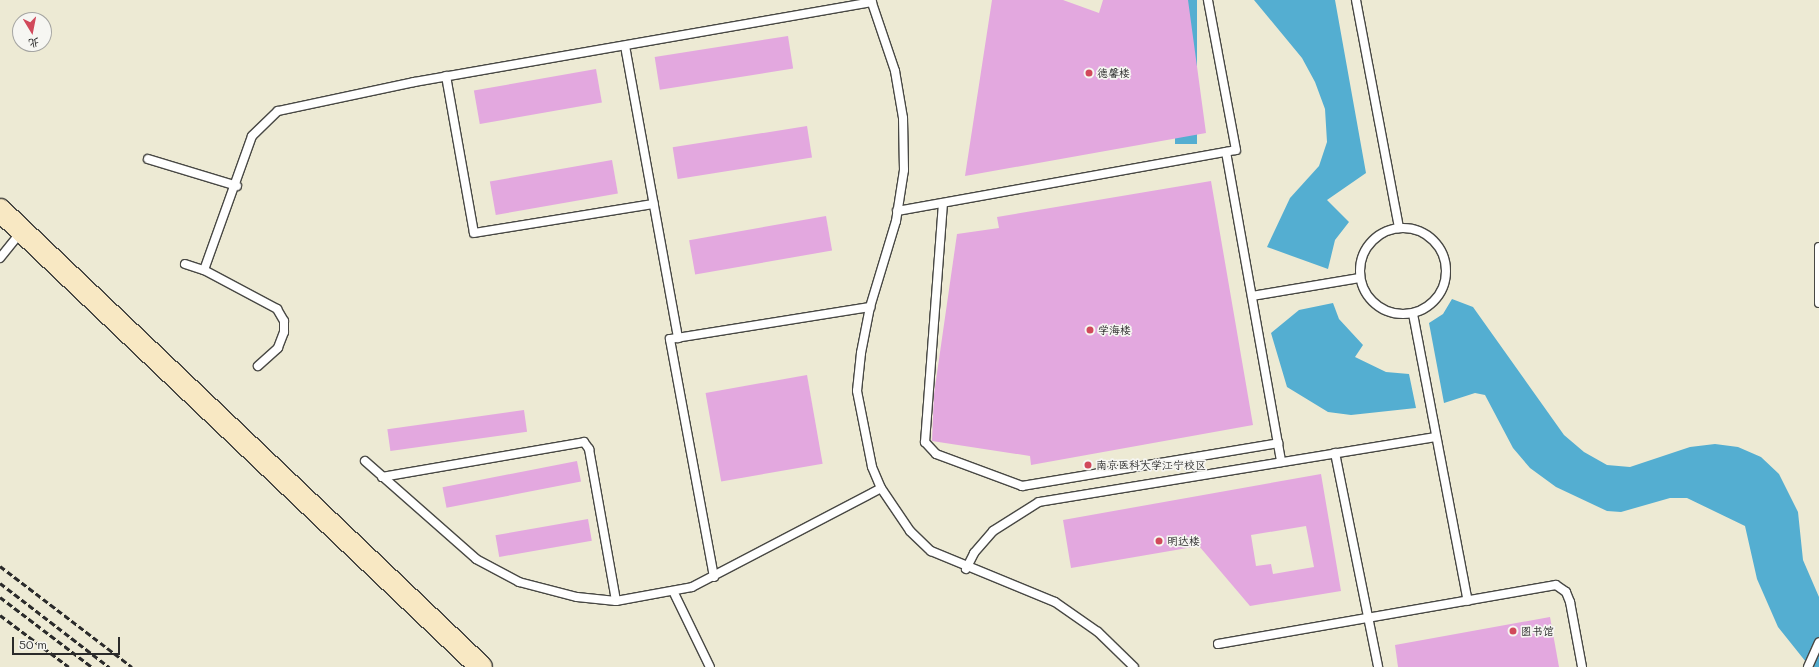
<!DOCTYPE html>
<meta charset="utf-8">
<style>
body{margin:0}
#map{position:relative;width:1819px;height:667px;overflow:hidden;background:#edead4;font-family:Mali,"LXGW WenKai TC",sans-serif}
div>[style]{position:absolute}
.water>*{inset:0;background:#54aed1;transform-origin:0 0}
.building>*{inset:0;background:#e3a8df;transform-origin:0 0}
.roads{filter:drop-shadow(1px 0 #484844) drop-shadow(-1px 0 #484844) drop-shadow(0 1px #484844) drop-shadow(0 -1px #484844)}
.lane>*{height:8px;margin:-4px;padding:0 4px;transform-origin:4px;border-radius:4px;background:#fff}
.lane>.ring{margin:-4px;padding:0;box-sizing:content-box;background:none;border:8px solid #fff;border-radius:50%}
.secondary>*{height:22px;margin:-11px;padding:0 11px;transform-origin:11px;border-radius:11px;background:#f8e8c3}
.rail>*{height:3px;margin-top:-1.5px;transform-origin:0;background:repeating-linear-gradient(90deg,#2b2b2b 0 6px,transparent 0 9px)}
.dots>*{width:11px;height:11px;translate:-50% -50%;box-sizing:border-box;border:2px solid #f6f6f2;border-radius:50%}
span{translate:-50% -50%;white-space:nowrap;text-align:center;line-height:1.15;-webkit-text-stroke:3.5px #f6f6f2;paint-order:stroke}
.poi-label{font-size:11px;color:#2b2b2b}
.left{translate:0 -50%;text-align:left}
.north{position:absolute;left:12px;top:12px;width:40px;height:40px;box-sizing:border-box;background:#f6f6f2;border:1px solid #a5a5a2;border-radius:50%;rotate:170deg;font-size:11px;font-weight:700;line-height:16px;text-align:center;color:#2b2b2b}
.north::after{content:'';display:block;margin:auto;width:14px;height:18px;background:#d1495b;clip-path:polygon(50% 0,100% 100%,50% 72%,0 100%)}
.scale{position:absolute;left:12px;top:637px;width:108px;height:18px;box-sizing:border-box;border:2px solid #2b2b2b;border-top:0;padding-left:5px;font-size:12px;line-height:14px;white-space:nowrap;color:#2b2b2b;-webkit-text-stroke:3px #f6f6f2;paint-order:stroke}
</style>
<div id="map">
<div class="water">
<div style="left:1175px;top:0;width:22px;height:144px"></div>
<div style="clip-path:polygon(1254px 0,1335px 0,1366px 173px,1327px 200px,1349px 222px,1335px 240px,1328px 269px,1267px 247px,1290px 198px,1319px 166px,1327px 142px,1325px 109px,1315px 82px,1302px 58px)"></div>
<div style="clip-path:polygon(1452px 299px,1473px 307px,1564px 435px,1584px 452px,1607px 465px,1630px 467px,1690px 447px,1715px 444px,1738px 447px,1761px 457px,1779px 474px,1798px 512px,1803px 560px,1819px 597px,1819px 667px,1810px 667px,1778px 627px,1757px 579px,1745px 526px,1687px 498px,1670px 498px,1621px 512px,1607px 511px,1556px 487px,1530px 468px,1513px 448px,1485px 395px,1475px 393px,1444px 403px,1429px 323px,1443px 314px)"></div>
<div style="clip-path:polygon(1333px 303px,1339px 319px,1363px 345px,1355px 357px,1386px 372px,1409px 374px,1416px 408px,1351px 415px,1328px 412px,1287px 387px,1271px 333px,1299px 310px)"></div>
</div>
<div class="building">
<div style="clip-path:polygon(992px 0,1063px 0,1099px 13px,1103px 0,1188px 0,1206px 133px,965px 176px)"></div>
<div style="left:788px;top:36px;width:33px;height:135px;rotate:81deg"></div>
<div style="left:596px;top:69px;width:34px;height:124px;rotate:80deg"></div>
<div style="left:807px;top:126px;width:32px;height:136px;rotate:81deg"></div>
<div style="left:612px;top:160px;width:34px;height:124px;rotate:80deg"></div>
<div style="clip-path:polygon(1211px 181px,1253px 425px,1031px 465px,1030px 456px,932px 441px,934px 394px,957px 234px,999px 228px,997px 217px)"></div>
<div style="left:826px;top:216px;width:35px;height:139px;rotate:80deg"></div>
<div style="left:807px;top:375px;width:90px;height:103px;rotate:80deg"></div>
<div style="left:524px;top:410px;width:22px;height:138px;rotate:82deg"></div>
<div style="left:577px;top:461px;width:21px;height:137px;rotate:79deg"></div>
<div style="clip-path:polygon(evenodd,1321px 474px,1341px 591px,1250px 606px,1199px 546px,1071px 568px,1063px 520px,1321px 474px,1306px 526px,1314px 567px,1273px 574px,1271px 564px,1256px 566px,1251px 535px,1306px 526px)"></div>
<div style="left:588px;top:519px;width:22px;height:94px;rotate:80deg"></div>
<div style="clip-path:polygon(1550px 617px,1559px 667px,1398px 667px,1395px 645px)"></div>
</div>
<div class="roads">
<div class="lane">
<div style="left:871px;top:0;width:75px;rotate:71.3deg"></div>
<div style="left:895px;top:71px;width:48px;rotate:80.3deg"></div>
<div style="left:903px;top:118px;width:52px;rotate:88.9deg"></div>
<div style="left:904px;top:170px;width:52px;rotate:98.9deg"></div>
<div style="left:896px;top:221px;width:90px;rotate:106.8deg"></div>
<div style="left:870px;top:307px;width:47px;rotate:101.1deg"></div>
<div style="left:861px;top:353px;width:38px;rotate:96deg"></div>
<div style="left:857px;top:391px;width:77px;rotate:78.8deg"></div>
<div style="left:872px;top:467px;width:23px;rotate:67deg"></div>
<div style="left:881px;top:488px;width:52px;rotate:56deg"></div>
<div style="left:910px;top:531px;width:29px;rotate:44deg"></div>
<div style="left:931px;top:551px;width:134px;rotate:22.4deg"></div>
<div style="left:1055px;top:602px;width:52px;rotate:34.9deg"></div>
<div style="left:1098px;top:632px;width:50px;rotate:44.2deg"></div>
<div style="left:1356px;top:0;width:232px;rotate:79.3deg"></div>
<div style="left:625px;top:46px;width:297px;rotate:79.7deg"></div>
<div style="left:446px;top:76px;width:159px;rotate:79.9deg"></div>
<div style="left:474px;top:233px;width:182px;rotate:-9.2deg"></div>
<div style="left:1226px;top:152px;width:315px;rotate:79.9deg"></div>
<div style="left:148px;top:159px;width:93px;rotate:16.9deg"></div>
<div style="left:943px;top:203px;width:240px;rotate:94.3deg"></div>
<div style="left:925px;top:442px;width:16px;rotate:47deg"></div>
<div style="left:936px;top:454px;width:92px;rotate:20.4deg"></div>
<div style="left:1022px;top:486px;width:260px;rotate:-9.5deg"></div>
<div style="left:897px;top:211px;width:344px;rotate:-10.2deg"></div>
<div style="left:1236px;top:150px;width:153px;rotate:-100.6deg"></div>
<div class="ring" style="left:1360px;top:228px;width:78px;height:78px"></div>
<div style="left:1819px;top:247px;width:56px;rotate:90deg"></div>
<div style="left:0;top:258px;width:33px;rotate:-51deg"></div>
<div style="left:185px;top:264px;width:20px;rotate:18deg"></div>
<div style="left:204px;top:270px;width:83px;rotate:28.1deg"></div>
<div style="left:277px;top:309px;width:14px;rotate:60deg"></div>
<div style="left:284px;top:321px;width:11px;rotate:90deg"></div>
<div style="left:284px;top:332px;width:17px;rotate:111deg"></div>
<div style="left:278px;top:348px;width:27px;rotate:138deg"></div>
<div style="left:204px;top:270px;width:142px;rotate:-70.3deg"></div>
<div style="left:252px;top:136px;width:36px;rotate:-44deg"></div>
<div style="left:278px;top:111px;width:139px;rotate:-12deg"></div>
<div style="left:414px;top:82px;width:465px;rotate:-9.9deg"></div>
<div style="left:1252px;top:296px;width:109px;rotate:-9.5deg"></div>
<div style="left:1413px;top:314px;width:292px;rotate:79.2deg"></div>
<div style="left:1335px;top:453px;width:218px;rotate:78.6deg"></div>
<div style="left:365px;top:461px;width:148px;rotate:41.4deg"></div>
<div style="left:476px;top:559px;width:49px;rotate:28.1deg"></div>
<div style="left:519px;top:582px;width:60px;rotate:14.5deg"></div>
<div style="left:577px;top:597px;width:39px;rotate:6deg"></div>
<div style="left:616px;top:601px;width:77px;rotate:-10.4deg"></div>
<div style="left:692px;top:587px;width:213px;rotate:-27.6deg"></div>
<div style="left:382px;top:477px;width:205px;rotate:-9.8deg"></div>
<div style="left:584px;top:442px;width:9px;rotate:54deg"></div>
<div style="left:589px;top:449px;width:154px;rotate:79.9deg"></div>
<div style="left:966px;top:569px;width:18px;rotate:-63deg"></div>
<div style="left:974px;top:553px;width:29px;rotate:-49deg"></div>
<div style="left:993px;top:531px;width:54px;rotate:-32.2deg"></div>
<div style="left:1039px;top:502px;width:401px;rotate:-9.3deg"></div>
<div style="left:714px;top:577px;width:242px;rotate:-100.5deg"></div>
<div style="left:670px;top:339px;width:203px;rotate:-9.1deg"></div>
<div style="left:674px;top:593px;width:82px;rotate:64.1deg"></div>
<div style="left:1218px;top:644px;width:343px;rotate:-9.9deg"></div>
<div style="left:1556px;top:585px;width:12px;rotate:35deg"></div>
<div style="left:1566px;top:592px;width:11px;rotate:68deg"></div>
<div style="left:1570px;top:602px;width:66px;rotate:79.5deg"></div>
<div style="left:1808px;top:667px;width:27px;rotate:-66deg"></div>
</div>
<div class="secondary">
<div style="left:0;top:210px;width:663px;rotate:43.53deg"></div>
</div>
</div>
<div class="rail">
<div style="left:0;top:566px;width:166px;rotate:37.4deg"></div>
<div style="left:0;top:583px;width:138px;rotate:37.6deg"></div>
<div style="left:0;top:597px;width:116px;rotate:37.3deg"></div>
<div style="left:0;top:615px;width:86px;rotate:37deg"></div>
</div>
<div class="dots">
<div style="left:1089px;top:73px;background:#d1495b"></div>
<div style="left:1090px;top:330px;background:#d1495b"></div>
<div style="left:1088px;top:465px;background:#d1495b"></div>
<div style="left:1159px;top:541px;background:#d1495b"></div>
<div style="left:1513px;top:631px;background:#d1495b"></div>
</div>
<div class="poi-label">
<span class="left" style="left:1097px;top:73px">德馨楼</span>
<span class="left" style="left:1098px;top:330px">学海楼</span>
<span class="left" style="left:1096px;top:465px">南京医科大学江宁校区</span>
<span class="left" style="left:1167px;top:541px">明达楼</span>
<span class="left" style="left:1521px;top:631px">图书馆</span>
</div>
<div class="north">北</div>
<div class="scale">50 m</div>
</div>
